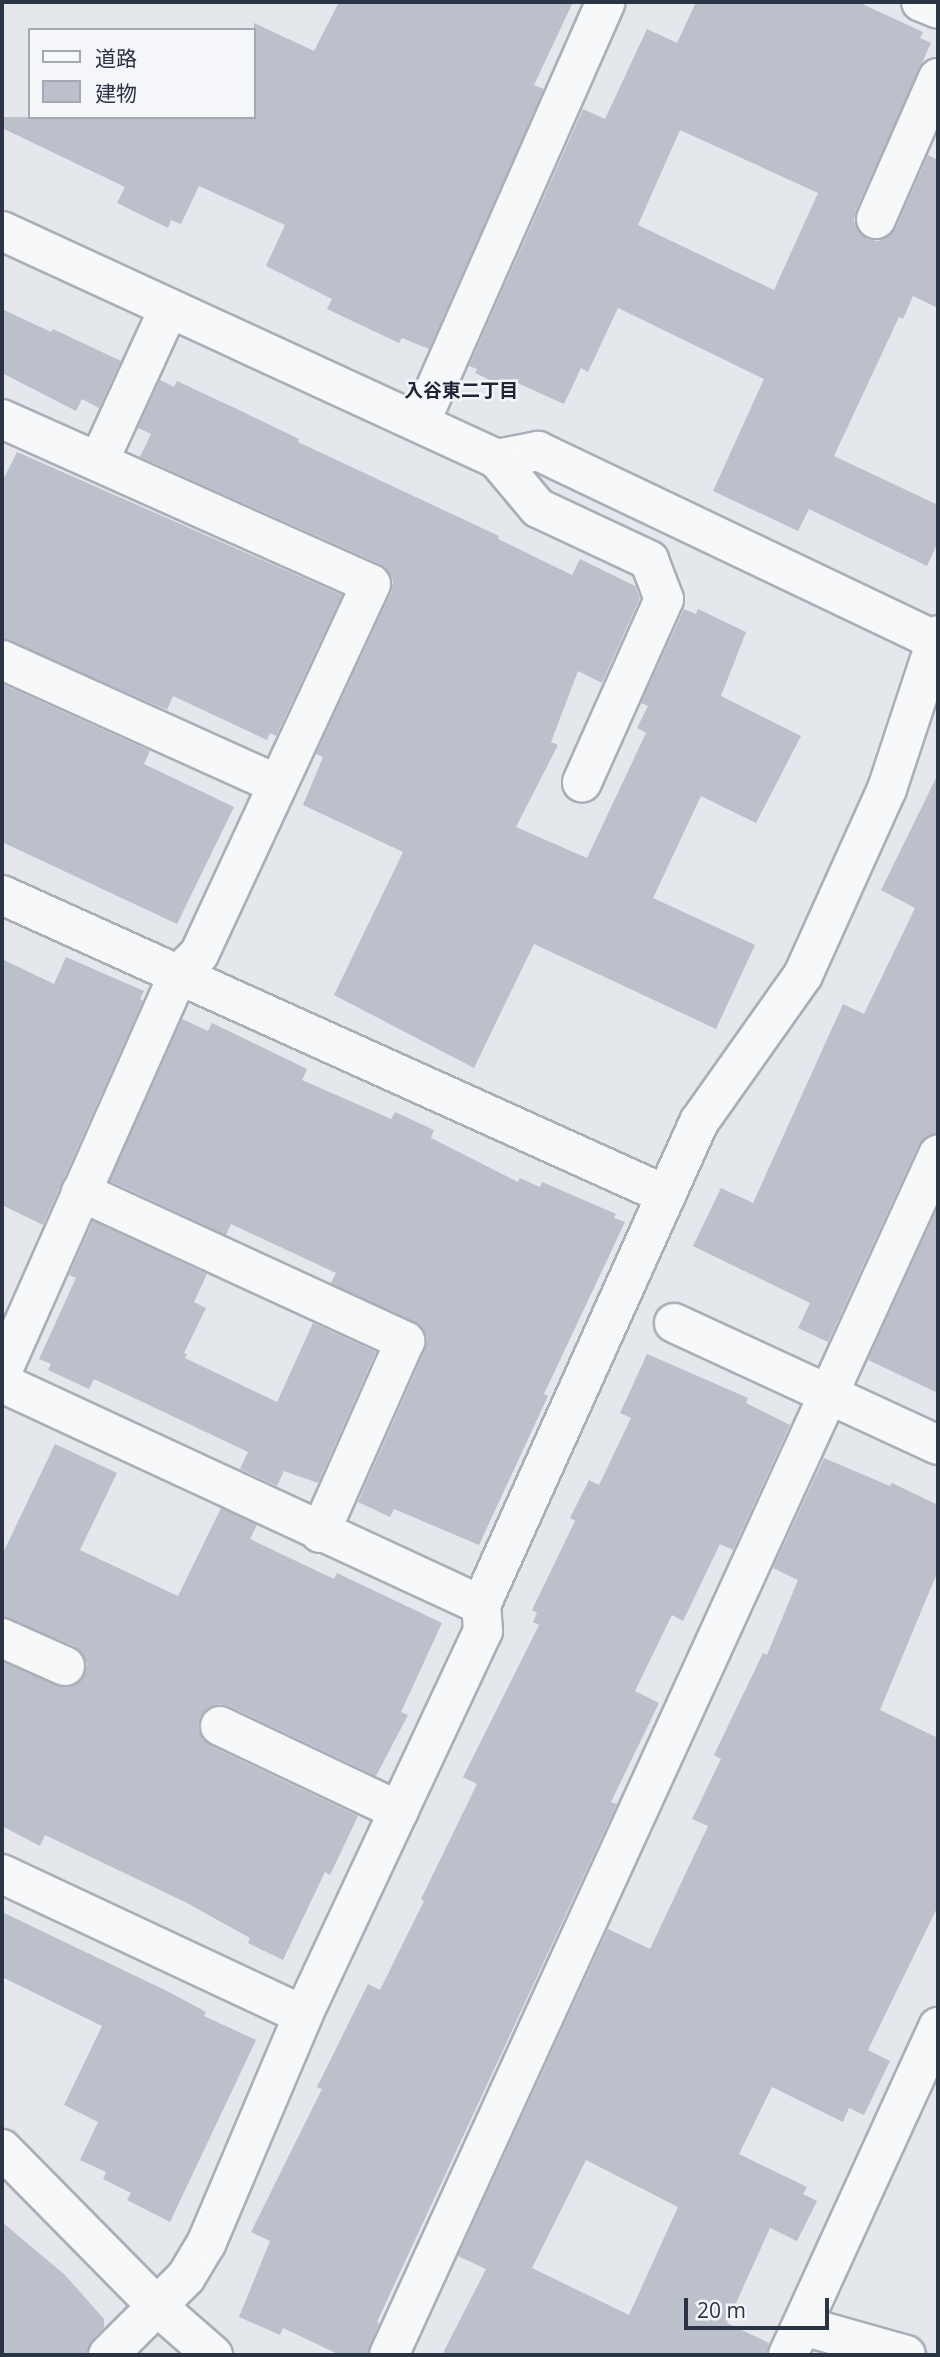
<!DOCTYPE html>
<meta charset="utf-8">
<style>
body{margin:0}
#map{position:relative;width:940px;height:2357px;overflow:hidden;background:#e4e7ec;font-family:"Open Sans","Noto Sans JP",sans-serif}
div>[style]{position:absolute}
.building>*{inset:0;background:#bbc0ca}
.roads{filter:drop-shadow(2px 0 #a9aeb7) drop-shadow(-2px 0 #a9aeb7) drop-shadow(0 2px #a9aeb7) drop-shadow(0 -2px #a9aeb7)}
.minor>*{height:38px;margin:-19px;padding:0 19px;transform-origin:19px;border-radius:19px;background:#f7f8fa}
span{translate:-50% -50%;white-space:nowrap;text-align:center;line-height:1.15;-webkit-text-stroke:5px #f4f6f9;paint-order:stroke}
.neighbourhood-label{font-size:19px;color:#1d2536;font-weight:700}
.frame{position:absolute;inset:0;border:4px solid #2b3445;pointer-events:none}
.legend{position:absolute;left:28px;top:28px;width:228px;height:91px;box-sizing:border-box;background:#f4f6f9;border:2px solid #a4a8b1;margin:0;padding:9px 12px;list-style:none;font-size:21px;color:#2b3445}
.legend li{display:flex;align-items:center;gap:14px;height:35px}
.legend b{width:35px;border:2px solid #a4a8b1}
.scale{position:absolute;left:684px;top:2298px;width:145px;height:32px;box-sizing:border-box;border:4px solid #2b3445;border-top:0;padding-left:9px;font-size:21px;line-height:24px;white-space:nowrap;color:#2b3445;-webkit-text-stroke:5px #f4f6f9;paint-order:stroke}
</style>
<div id="map">
<div class="building">
<div style="clip-path:polygon(339px 2px,573px 2px,534px 85px,544px 89px,429px 349px,402px 338px,399px 343px,327px 309px,332px 299px,266px 266px,285px 225px,199px 186px,181px 224px,171px 220px,168px 228px,117px 203px,125px 187px,2px 128px,2px 117px,254px 117px,254px 23px,314px 51px)"></div>
<div style="clip-path:polygon(evenodd,696px 2px,858px 2px,923px 32px,920px 38px,931px 43px,856px 210px,854px 221px,858px 231px,867px 239px,878px 241px,888px 237px,896px 228px,928px 155px,938px 160px,938px 308px,913px 296px,903px 319px,899px 317px,834px 456px,938px 505px,938px 542px,927px 566px,809px 509px,798px 531px,713px 491px,764px 379px,618px 308px,588px 372px,581px 368px,564px 404px,513px 381px,509px 389px,475px 373px,477px 369px,469px 366px,583px 109px,605px 119px,647px 29px,677px 43px,696px 2px,680px 130px,818px 193px,774px 290px,638px 225px,680px 130px)"></div>
<div style="clip-path:polygon(2px 309px,51px 332px,53px 329px,121px 361px,99px 408px,82px 399px,76px 411px,2px 373px)"></div>
<div style="clip-path:polygon(160px 380px,174px 387px,177px 381px,241px 411px,299px 439px,298px 442px,499px 536px,498px 539px,572px 575px,580px 559px,635px 586px,640px 598px,602px 683px,578px 671px,551px 742px,558px 745px,516px 827px,587px 858px,646px 733px,637px 728px,648px 706px,641px 703px,684px 609px,696px 614px,698px 609px,746px 632px,721px 696px,801px 736px,756px 823px,701px 796px,653px 898px,755px 945px,716px 1029px,534px 944px,474px 1068px,334px 995px,403px 852px,303px 805px,323px 757px,316px 754px,391px 593px,393px 581px,388px 571px,380px 564px,140px 457px,151px 434px,138px 428px)"></div>
<div style="clip-path:polygon(17px 452px,342px 595px,276px 736px,270px 733px,267px 740px,173px 696px,167px 710px,2px 638px,2px 482px)"></div>
<div style="clip-path:polygon(2px 684px,150px 751px,144px 764px,234px 807px,177px 924px,2px 842px)"></div>
<div style="clip-path:polygon(938px 774px,938px 1134px,926px 1137px,918px 1146px,828px 1342px,798px 1328px,810px 1303px,693px 1246px,721px 1188px,753px 1203px,843px 1004px,864px 1014px,915px 908px,881px 890px)"></div>
<div style="clip-path:polygon(66px 957px,144px 991px,140px 999px,143px 1001px,43px 1225px,2px 1205px,2px 959px,54px 984px)"></div>
<div style="clip-path:polygon(182px 1019px,208px 1031px,212px 1023px,307px 1069px,302px 1080px,391px 1119px,395px 1112px,434px 1130px,431px 1138px,518px 1182px,520px 1178px,540px 1187px,542px 1182px,616px 1214px,614px 1218px,625px 1222px,544px 1394px,548px 1396px,479px 1545px,394px 1509px,390px 1517px,358px 1502px,425px 1350px,427px 1338px,422px 1328px,331px 1283px,336px 1273px,231px 1224px,226px 1235px,110px 1181px)"></div>
<div style="clip-path:polygon(938px 1207px,938px 1393px,868px 1360px)"></div>
<div style="clip-path:polygon(93px 1221px,207px 1274px,194px 1302px,206px 1308px,184px 1353px,187px 1354px,185px 1358px,277px 1402px,313px 1323px,376px 1352px,318px 1483px,284px 1471px,277px 1486px,240px 1469px,248px 1452px,94px 1379px,89px 1389px,48px 1370px,51px 1364px,39px 1359px,76px 1278px,69px 1275px)"></div>
<div style="clip-path:polygon(647px 1354px,748px 1398px,746px 1403px,790px 1425px,733px 1550px,720px 1544px,683px 1621px,672px 1615px,635px 1691px,659px 1703px,611px 1802px,617px 1804px,377px 2322px,379px 2323px,367px 2355px,340px 2355px,283px 2328px,280px 2335px,239px 2317px,270px 2241px,251px 2232px,322px 2089px,317px 2087px,368px 1984px,380px 1990px,424px 1901px,421px 1899px,477px 1784px,463px 1777px,539px 1625px,533px 1622px,537px 1613px,532px 1610px,575px 1521px,570px 1518px,589px 1480px,599px 1485px,631px 1418px,620px 1413px)"></div>
<div style="clip-path:polygon(55px 1444px,117px 1473px,80px 1550px,178px 1596px,221px 1508px,257px 1525px,250px 1539px,334px 1579px,337px 1573px,442px 1623px,401px 1712px,408px 1715px,376px 1776px,229px 1706px,219px 1704px,208px 1708px,200px 1717px,198px 1727px,202px 1738px,211px 1746px,358px 1816px,330px 1875px,325px 1872px,283px 1960px,248px 1943px,250px 1938px,187px 1903px,45px 1835px,40px 1846px,2px 1826px,2px 1662px,67px 1688px,78px 1683px,85px 1674px,87px 1664px,83px 1654px,74px 1646px,2px 1616px,2px 1555px)"></div>
<div style="clip-path:polygon(evenodd,824px 1458px,890px 1486px,892px 1483px,938px 1505px,938px 1571px,880px 1710px,938px 1738px,938px 1906px,868px 2050px,890px 2061px,864px 2115px,849px 2108px,843px 2122px,772px 2087px,739px 2154px,807px 2187px,803px 2194px,817px 2201px,797px 2241px,770px 2228px,727px 2323px,769px 2343px,766px 2355px,442px 2355px,486px 2269px,458px 2256px,608px 1929px,650px 1949px,708px 1826px,692px 1819px,721px 1759px,714px 1755px,763px 1653px,767px 1655px,798px 1580px,773px 1568px,824px 1458px,586px 2160px,678px 2207px,629px 2315px,532px 2268px,586px 2160px)"></div>
<div style="clip-path:polygon(2px 1912px,169px 1992px,206px 2012px,204px 2016px,256px 2040px,170px 2222px,127px 2200px,131px 2193px,103px 2179px,106px 2172px,80px 2160px,98px 2122px,64px 2105px,102px 2026px,2px 1977px)"></div>
<div style="clip-path:polygon(2px 2222px,65px 2275px,104px 2319px,104px 2328px,92px 2340px,87px 2355px,2px 2355px)"></div>
</div>
<div class="roads">
<div class="minor">
<div style="left:921px;top:2px;width:18px;rotate:22deg"></div>
<div style="left:876px;top:219px;width:154px;rotate:-66.3deg"></div>
<div style="left:2px;top:231px;width:545px;rotate:24.73deg"></div>
<div style="left:497px;top:459px;width:42px;rotate:-11deg"></div>
<div style="left:538px;top:451px;width:443px;rotate:25.5deg"></div>
<div style="left:2px;top:419px;width:404px;rotate:24.1deg"></div>
<div style="left:371px;top:584px;width:408px;rotate:114.9deg"></div>
<div style="left:199px;top:954px;width:30px;rotate:135deg"></div>
<div style="left:178px;top:975px;width:434px;rotate:113.9deg"></div>
<div style="left:420px;top:423px;width:460px;rotate:-66.2deg"></div>
<div style="left:497px;top:459px;width:64px;rotate:50.1deg"></div>
<div style="left:538px;top:508px;width:123px;rotate:25.1deg"></div>
<div style="left:649px;top:560px;width:42px;rotate:69deg"></div>
<div style="left:664px;top:599px;width:201px;rotate:114.1deg"></div>
<div style="left:99px;top:461px;width:168px;rotate:-65.4deg"></div>
<div style="left:2px;top:660px;width:302px;rotate:24.3deg"></div>
<div style="left:2px;top:895px;width:729px;rotate:24.31deg"></div>
<div style="left:81px;top:1192px;width:357px;rotate:24.7deg"></div>
<div style="left:405px;top:1341px;width:210px;rotate:113.9deg"></div>
<div style="left:674px;top:1323px;width:291px;rotate:24.8deg"></div>
<div style="left:2px;top:1383px;width:528px;rotate:24.87deg"></div>
<div style="left:2px;top:1638px;width:69px;rotate:24deg"></div>
<div style="left:220px;top:1726px;width:198px;rotate:25.4deg"></div>
<div style="left:2px;top:1874px;width:332px;rotate:25.1deg"></div>
<div style="left:2px;top:2149px;width:222px;rotate:45.4deg"></div>
<div style="left:158px;top:2307px;width:73px;rotate:41.1deg"></div>
<div style="left:803px;top:2326px;width:107px;rotate:15.7deg"></div>
<div style="left:108px;top:2355px;width:110px;rotate:-45deg"></div>
<div style="left:186px;top:2277px;width:39px;rotate:-59deg"></div>
<div style="left:206px;top:2244px;width:249px;rotate:-67deg"></div>
<div style="left:303px;top:2015px;width:424px;rotate:-64.9deg"></div>
<div style="left:483px;top:1631px;width:26px;rotate:-94deg"></div>
<div style="left:481px;top:1605px;width:530px;rotate:-65.71deg"></div>
<div style="left:699px;top:1122px;width:180px;rotate:-54.7deg"></div>
<div style="left:803px;top:975px;width:204px;rotate:-65.7deg"></div>
<div style="left:887px;top:789px;width:162px;rotate:-71.7deg"></div>
<div style="left:389px;top:2355px;width:1320px;rotate:-65.42deg"></div>
<div style="left:788px;top:2355px;width:361px;rotate:-65.4deg"></div>
</div>
</div>
<div class="neighbourhood-label">
<span style="left:461px;top:391px">入谷東二丁目</span>
</div>
<div class="frame"></div>
<ul class="legend">
<li><b style="height:9px;background:#f7f8fa"></b>道路</li>
<li><b style="height:19px;background:#bbc0ca"></b>建物</li>
</ul>
<div class="scale">20 m</div>
</div>
